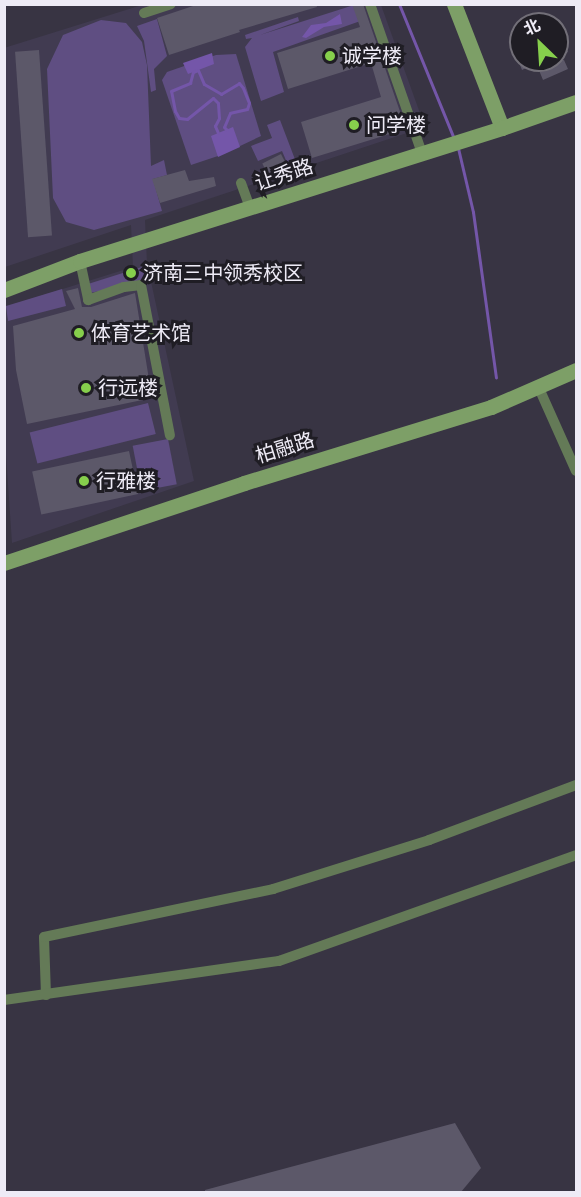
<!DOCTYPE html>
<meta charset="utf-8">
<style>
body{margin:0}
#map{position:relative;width:581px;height:1197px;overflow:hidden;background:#383443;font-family:Roboto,"Noto Sans SC",sans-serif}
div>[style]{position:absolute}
.built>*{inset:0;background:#413b51}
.green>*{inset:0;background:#5f4e82;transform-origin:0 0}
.water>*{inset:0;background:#7456a9}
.stream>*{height:3px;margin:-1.5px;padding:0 1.5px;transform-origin:1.5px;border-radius:1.5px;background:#7456a9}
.building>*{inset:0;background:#5c5869;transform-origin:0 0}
.street>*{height:10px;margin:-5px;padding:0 5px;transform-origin:5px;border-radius:5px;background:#647a57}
.secondary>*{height:15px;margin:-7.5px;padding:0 7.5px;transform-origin:7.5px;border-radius:7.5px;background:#7d9f67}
.dots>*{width:16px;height:16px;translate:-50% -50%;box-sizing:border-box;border:3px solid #1f1d24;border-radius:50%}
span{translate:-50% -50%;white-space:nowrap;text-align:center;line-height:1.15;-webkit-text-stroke:6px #1f1d24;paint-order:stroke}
.poi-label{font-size:20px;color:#eeebf6}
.left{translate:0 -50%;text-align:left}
.street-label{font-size:20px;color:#eeebf6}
.frame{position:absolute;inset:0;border:6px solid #eeebf6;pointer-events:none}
.north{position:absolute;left:509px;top:12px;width:60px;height:60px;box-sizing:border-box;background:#1f1d24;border:2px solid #726f78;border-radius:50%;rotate:335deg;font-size:16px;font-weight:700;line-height:24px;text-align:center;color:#eeebf6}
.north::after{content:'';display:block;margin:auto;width:21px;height:27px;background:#86cf4c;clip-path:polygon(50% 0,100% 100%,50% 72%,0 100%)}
</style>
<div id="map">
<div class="built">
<div style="clip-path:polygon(142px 5px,381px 5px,425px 127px,145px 220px,147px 263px,194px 481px,12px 543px,4px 426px,5px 307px,133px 267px,131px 225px,5px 267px,4px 48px)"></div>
</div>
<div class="green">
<div style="clip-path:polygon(354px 5px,366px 19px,273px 52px,284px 92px,261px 101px,245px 47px,252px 38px,246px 39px,245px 35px,298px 17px,299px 21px,260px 35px)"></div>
<div style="clip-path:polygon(157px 19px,167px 56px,154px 69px,156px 90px,151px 92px,144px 41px,137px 26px)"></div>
<div style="clip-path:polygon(101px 20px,126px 23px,142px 42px,147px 65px,151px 166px,164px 160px,167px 175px,153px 179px,162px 211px,94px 230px,66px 222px,53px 198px,47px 69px,63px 35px)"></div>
<div style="clip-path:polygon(236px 54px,261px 136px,221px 155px,191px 165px,162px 80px,167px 72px,216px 55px)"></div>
<div style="clip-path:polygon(280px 120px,296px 162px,288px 165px,282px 151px,258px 161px,251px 146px,272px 138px,267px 125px)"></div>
<div style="clip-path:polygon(145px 266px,148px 281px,90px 293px,88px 284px)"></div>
<div style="clip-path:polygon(62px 289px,66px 306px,8px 321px,6px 306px)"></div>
<div style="left:148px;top:403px;width:32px;height:122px;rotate:76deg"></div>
<div style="left:168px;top:439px;width:46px;height:36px;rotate:79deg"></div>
</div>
<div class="water">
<div style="clip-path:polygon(340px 14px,342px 24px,324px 27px,306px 38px,302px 37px,311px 25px,326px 23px)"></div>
<div style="clip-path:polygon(212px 53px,214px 64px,188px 74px,183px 63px)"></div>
<div style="clip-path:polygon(233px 127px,240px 147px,218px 157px,211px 136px)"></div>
</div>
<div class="stream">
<div style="left:399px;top:4px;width:146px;rotate:67.8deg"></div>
<div style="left:218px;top:133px;width:8px;rotate:-113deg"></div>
<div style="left:215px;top:126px;width:9px;rotate:-63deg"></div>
<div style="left:219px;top:118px;width:15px;rotate:-94deg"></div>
<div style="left:218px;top:103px;width:7px;rotate:-135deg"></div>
<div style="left:213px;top:98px;width:33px;rotate:141deg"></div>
<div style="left:187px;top:119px;width:8px;rotate:-173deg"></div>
<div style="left:179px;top:118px;width:8px;rotate:-120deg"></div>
<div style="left:175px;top:111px;width:20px;rotate:-101deg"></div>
<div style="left:171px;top:91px;width:21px;rotate:-23deg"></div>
<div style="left:190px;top:83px;width:11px;rotate:-75deg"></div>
<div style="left:193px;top:72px;width:5px;rotate:-22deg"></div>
<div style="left:198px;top:70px;width:15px;rotate:67deg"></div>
<div style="left:204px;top:84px;width:20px;rotate:30deg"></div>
<div style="left:221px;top:94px;width:21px;rotate:-31deg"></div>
<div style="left:239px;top:83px;width:6px;rotate:51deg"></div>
<div style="left:243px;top:88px;width:16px;rotate:68deg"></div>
<div style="left:249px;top:103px;width:6px;rotate:108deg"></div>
<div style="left:247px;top:109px;width:17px;rotate:167deg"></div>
<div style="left:230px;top:113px;width:15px;rotate:113deg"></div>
<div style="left:224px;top:127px;width:4px;rotate:45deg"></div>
<div style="left:458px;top:148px;width:66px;rotate:76.8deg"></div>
<div style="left:473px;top:212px;width:167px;rotate:82.1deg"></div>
</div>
<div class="building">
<div style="clip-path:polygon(199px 4px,316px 4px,317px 7px,239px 30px,240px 32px,169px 55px,157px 18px)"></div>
<div style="clip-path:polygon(352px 4px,363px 4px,406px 129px,312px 158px,301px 122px,381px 97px,371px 63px,288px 89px,277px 53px,360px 27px)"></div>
<div style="clip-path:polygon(557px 27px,568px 52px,557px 57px)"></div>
<div style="left:39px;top:50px;width:186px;height:24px;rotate:86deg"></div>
<div style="clip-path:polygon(518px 60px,564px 60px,568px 69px,543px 80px,536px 63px,522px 70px)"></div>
<div style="left:281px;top:154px;width:16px;height:21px;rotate:63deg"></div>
<div style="clip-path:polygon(185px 170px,189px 181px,214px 177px,216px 186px,160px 203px,152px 179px)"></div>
<div style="clip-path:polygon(78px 288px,82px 307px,91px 307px,135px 293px,152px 398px,27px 424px,16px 370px,13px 326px,75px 309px,66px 291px)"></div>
<div style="left:129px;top:451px;width:44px;height:99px;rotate:78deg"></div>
<div style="clip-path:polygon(455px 1123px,481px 1168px,461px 1192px,205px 1192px,205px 1190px)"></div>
</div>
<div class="street">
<div style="left:370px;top:4px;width:158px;rotate:70.8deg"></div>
<div style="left:144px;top:13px;width:28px;rotate:-18deg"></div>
<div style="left:241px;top:183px;width:27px;rotate:70deg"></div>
<div style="left:80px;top:261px;width:40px;rotate:78deg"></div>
<div style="left:88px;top:300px;width:38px;rotate:-20deg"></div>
<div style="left:124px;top:287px;width:17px;rotate:-7deg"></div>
<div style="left:141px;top:285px;width:153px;rotate:79.1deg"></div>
<div style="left:538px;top:386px;width:93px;rotate:65.9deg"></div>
<div style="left:46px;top:995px;width:58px;rotate:-92deg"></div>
<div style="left:44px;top:937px;width:234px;rotate:-11.8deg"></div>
<div style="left:273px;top:889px;width:164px;rotate:-17.4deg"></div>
<div style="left:429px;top:840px;width:157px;rotate:-20.5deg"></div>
<div style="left:4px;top:1000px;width:278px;rotate:-8.1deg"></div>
<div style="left:279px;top:961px;width:315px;rotate:-19.6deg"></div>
</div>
<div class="secondary">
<div style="left:454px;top:4px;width:133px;rotate:68.8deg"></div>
<div style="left:4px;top:290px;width:81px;rotate:-20.9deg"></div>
<div style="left:80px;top:261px;width:442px;rotate:-17.5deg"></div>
<div style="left:502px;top:128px;width:78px;rotate:-19.4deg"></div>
<div style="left:4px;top:563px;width:253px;rotate:-18.4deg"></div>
<div style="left:244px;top:483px;width:258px;rotate:-17.1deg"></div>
<div style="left:491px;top:407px;width:93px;rotate:-23.5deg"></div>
</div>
<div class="dots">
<div style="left:330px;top:56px;background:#86cf4c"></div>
<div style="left:354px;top:125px;background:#86cf4c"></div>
<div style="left:131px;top:273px;background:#86cf4c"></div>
<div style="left:79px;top:333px;background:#86cf4c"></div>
<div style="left:86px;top:388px;background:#86cf4c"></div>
<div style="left:84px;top:481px;background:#86cf4c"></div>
</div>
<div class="poi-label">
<span class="left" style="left:342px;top:56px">诚学楼</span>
<span class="left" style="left:366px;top:125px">问学楼</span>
<span class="left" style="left:143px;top:273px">济南三中领秀校区</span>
<span class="left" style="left:91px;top:333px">体育艺术馆</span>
<span class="left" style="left:98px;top:388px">行远楼</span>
<span class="left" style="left:96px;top:481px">行雅楼</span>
</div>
<div class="street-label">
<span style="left:284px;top:175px;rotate:-18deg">让秀路</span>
<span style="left:285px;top:448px;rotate:-17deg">柏融路</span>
</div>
<div class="frame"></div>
<div class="north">北</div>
</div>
